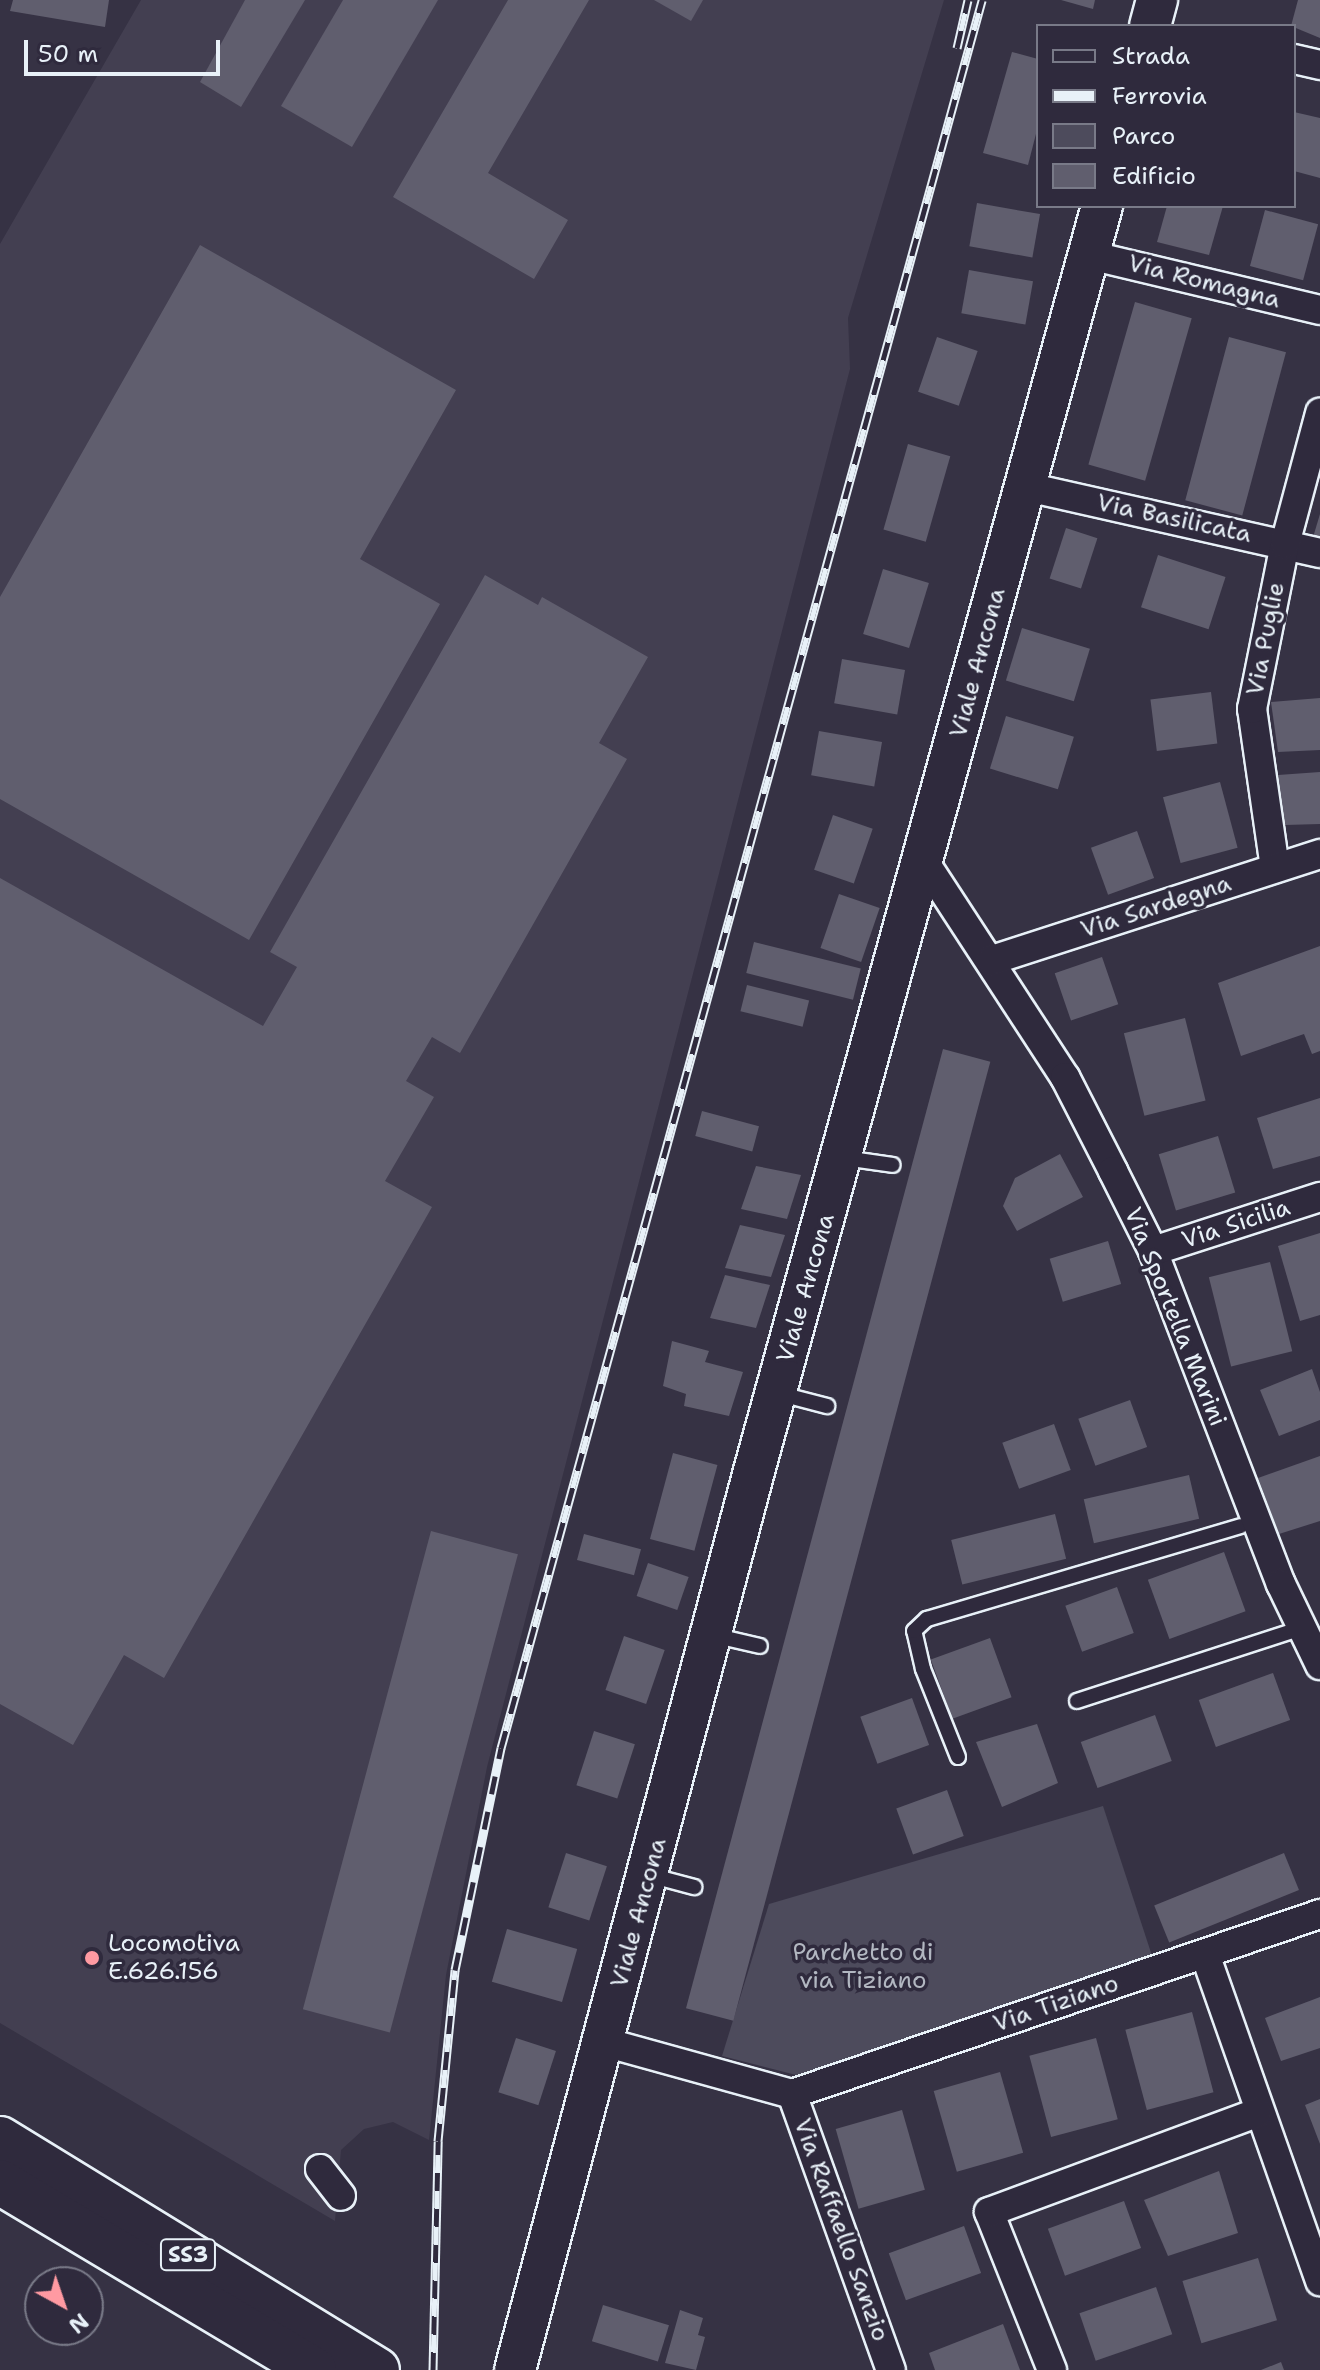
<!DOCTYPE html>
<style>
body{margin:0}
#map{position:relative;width:1320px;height:2370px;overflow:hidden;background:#363244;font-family:"Shantell Sans",sans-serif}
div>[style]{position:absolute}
.built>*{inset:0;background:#433f51}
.green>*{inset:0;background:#4d4b5c}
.building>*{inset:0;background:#605e6e;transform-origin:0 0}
.roads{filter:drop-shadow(2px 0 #e8f1f8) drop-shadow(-2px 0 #e8f1f8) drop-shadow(0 2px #e8f1f8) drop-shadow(0 -2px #e8f1f8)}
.lane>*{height:14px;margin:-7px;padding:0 7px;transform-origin:7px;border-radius:7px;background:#2f2a3d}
.street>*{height:28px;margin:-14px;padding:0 14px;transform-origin:14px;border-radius:14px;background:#2f2a3d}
.secondary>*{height:40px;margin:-20px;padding:0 20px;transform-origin:20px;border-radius:20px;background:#2f2a3d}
.highway>*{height:44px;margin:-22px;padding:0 22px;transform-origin:22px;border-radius:22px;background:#2f2a3d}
.rail>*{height:9px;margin-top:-4.5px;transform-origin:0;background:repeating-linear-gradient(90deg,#2f2a3d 0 18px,#e8f1f8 0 36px);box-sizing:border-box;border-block:2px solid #e8f1f8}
.dots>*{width:22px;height:22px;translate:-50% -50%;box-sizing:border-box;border:4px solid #2f2a3d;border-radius:50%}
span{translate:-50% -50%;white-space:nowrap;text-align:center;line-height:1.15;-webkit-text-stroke:7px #2f2a3d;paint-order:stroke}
.shield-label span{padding:2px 6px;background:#2f2a3d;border:2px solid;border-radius:6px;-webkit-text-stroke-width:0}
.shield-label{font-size:22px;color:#e8f1f8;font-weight:700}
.street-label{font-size:24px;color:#e8f1f8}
.poi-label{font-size:24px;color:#e8f1f8}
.left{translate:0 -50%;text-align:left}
.park-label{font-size:24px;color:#b2b7c1}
.legend{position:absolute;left:1036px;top:24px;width:260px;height:184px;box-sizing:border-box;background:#2f2a3d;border:2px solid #797a88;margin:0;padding:10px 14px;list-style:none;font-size:24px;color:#e8f1f8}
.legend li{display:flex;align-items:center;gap:16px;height:40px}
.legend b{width:40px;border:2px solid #797a88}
.north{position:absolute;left:24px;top:2266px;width:80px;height:80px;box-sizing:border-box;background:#2f2a3d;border:2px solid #797a88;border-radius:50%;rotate:140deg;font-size:22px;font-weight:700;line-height:32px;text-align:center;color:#e8f1f8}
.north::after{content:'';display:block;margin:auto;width:28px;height:36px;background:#ff9aa2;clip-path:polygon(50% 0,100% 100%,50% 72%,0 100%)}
.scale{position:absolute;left:24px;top:40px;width:196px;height:36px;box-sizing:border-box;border:4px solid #e8f1f8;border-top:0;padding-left:10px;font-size:24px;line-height:28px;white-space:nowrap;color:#e8f1f8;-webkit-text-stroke:6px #2f2a3d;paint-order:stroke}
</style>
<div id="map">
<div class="built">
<div style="clip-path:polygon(141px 0,944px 0,848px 318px,850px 369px,487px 1767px,446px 1975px,429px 2140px,393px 2122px,364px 2129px,341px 2150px,335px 2221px,0 2023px,0 244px)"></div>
</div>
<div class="green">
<div style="clip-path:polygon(1103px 1806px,1156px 1968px,800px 2076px,722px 2056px,769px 1904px)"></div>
</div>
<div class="building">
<div style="clip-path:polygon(13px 0,109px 0,105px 27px,10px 11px)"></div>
<div style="clip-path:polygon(245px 0,305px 0,241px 107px,200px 82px)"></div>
<div style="clip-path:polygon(343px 0,438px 0,352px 147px,281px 106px)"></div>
<div style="clip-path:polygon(508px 0,589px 0,488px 173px,568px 220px,534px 279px,393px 197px)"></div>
<div style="clip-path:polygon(654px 0,703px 0,691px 21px)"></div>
<div style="clip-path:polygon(1061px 0,1095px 0,1093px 9px)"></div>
<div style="clip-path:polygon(1298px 0,1320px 0,1320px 38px,1291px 26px)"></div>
<div style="clip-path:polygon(1012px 52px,1038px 59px,1038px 126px,1028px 165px,983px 153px)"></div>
<div style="clip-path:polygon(1294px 112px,1320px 118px,1320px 178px,1294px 171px)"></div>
<div style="left:977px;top:203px;width:64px;height:44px;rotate:10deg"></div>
<div style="clip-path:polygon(1167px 206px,1223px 206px,1209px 255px,1157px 242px)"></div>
<div style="left:1265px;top:210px;width:55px;height:58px;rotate:15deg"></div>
<div style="clip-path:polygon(200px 245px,456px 390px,360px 559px,440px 604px,249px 940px,0 799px,0 597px)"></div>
<div style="left:969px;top:270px;width:65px;height:44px;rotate:10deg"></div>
<div style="left:1135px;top:302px;width:59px;height:169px;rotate:16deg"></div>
<div style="left:937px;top:337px;width:43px;height:58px;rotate:19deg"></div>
<div style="left:1229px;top:337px;width:59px;height:169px;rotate:15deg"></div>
<div style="left:908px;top:444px;width:44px;height:89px;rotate:16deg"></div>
<div style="clip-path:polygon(1320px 514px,1320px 546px,1311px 544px)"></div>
<div style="left:1066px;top:528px;width:33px;height:53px;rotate:18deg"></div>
<div style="left:1158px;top:555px;width:71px;height:55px;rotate:18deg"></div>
<div style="left:883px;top:569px;width:48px;height:68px;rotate:17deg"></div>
<div style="clip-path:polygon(485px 575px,538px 605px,542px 597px,648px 657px,599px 743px,627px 759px,460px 1053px,432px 1037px,406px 1081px,434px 1097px,385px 1181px,432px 1207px,164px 1678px,124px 1655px,73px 1745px,0 1704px,0 878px,263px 1026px,297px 967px,270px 952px)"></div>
<div style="left:1022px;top:628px;width:71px;height:55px;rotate:17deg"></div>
<div style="left:842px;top:659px;width:64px;height:45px;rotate:10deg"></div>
<div style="left:1211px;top:692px;width:52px;height:61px;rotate:83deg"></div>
<div style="clip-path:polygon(1320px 698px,1320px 750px,1278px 752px,1271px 702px)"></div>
<div style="left:1006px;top:716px;width:71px;height:55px;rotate:17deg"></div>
<div style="left:819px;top:731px;width:64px;height:45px;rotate:10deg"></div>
<div style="clip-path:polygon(1320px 772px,1320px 824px,1285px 825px,1278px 775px)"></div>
<div style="left:1220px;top:782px;width:68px;height:59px;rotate:75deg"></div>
<div style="left:833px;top:815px;width:42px;height:58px;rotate:19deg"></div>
<div style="left:1137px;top:831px;width:50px;height:49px;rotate:70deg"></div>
<div style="left:839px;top:894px;width:43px;height:57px;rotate:19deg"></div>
<div style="left:754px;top:942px;width:110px;height:32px;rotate:14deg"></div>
<div style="clip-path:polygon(1320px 946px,1320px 1051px,1312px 1054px,1304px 1034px,1241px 1056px,1218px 983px)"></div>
<div style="left:1102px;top:957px;width:50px;height:50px;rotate:71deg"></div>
<div style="left:747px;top:985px;width:64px;height:27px;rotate:14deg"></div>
<div style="left:1185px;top:1018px;width:85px;height:63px;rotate:76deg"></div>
<div style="left:943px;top:1049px;width:49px;height:993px;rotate:15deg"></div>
<div style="clip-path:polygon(1320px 1098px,1320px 1156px,1273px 1169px,1257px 1118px)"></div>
<div style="left:702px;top:1111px;width:59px;height:26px;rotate:15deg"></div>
<div style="left:1218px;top:1136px;width:59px;height:62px;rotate:73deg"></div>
<div style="clip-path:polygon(1060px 1154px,1083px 1197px,1017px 1231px,1003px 1206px,1015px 1178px)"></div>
<div style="clip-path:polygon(756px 1166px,801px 1175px,787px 1219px,741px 1209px)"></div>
<div style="clip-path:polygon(740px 1225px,785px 1235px,771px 1277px,725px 1268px)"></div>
<div style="clip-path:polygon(1320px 1233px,1320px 1315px,1300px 1321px,1278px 1246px)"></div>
<div style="left:1108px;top:1241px;width:45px;height:61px;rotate:73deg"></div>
<div style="left:1270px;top:1262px;width:92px;height:63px;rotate:76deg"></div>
<div style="clip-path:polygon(725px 1275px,770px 1285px,756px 1328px,710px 1318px)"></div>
<div style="clip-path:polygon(672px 1341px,709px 1351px,705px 1362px,743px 1372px,729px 1416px,684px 1406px,686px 1394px,663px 1386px)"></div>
<div style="clip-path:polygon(1312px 1369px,1320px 1392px,1320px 1420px,1279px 1436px,1260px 1390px)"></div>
<div style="left:1130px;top:1400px;width:50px;height:55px;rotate:70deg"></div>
<div style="left:1054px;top:1424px;width:49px;height:55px;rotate:70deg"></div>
<div style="left:673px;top:1453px;width:46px;height:89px;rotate:15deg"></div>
<div style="clip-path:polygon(1320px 1456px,1320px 1521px,1279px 1534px,1258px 1478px)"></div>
<div style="left:1189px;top:1475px;width:45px;height:108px;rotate:77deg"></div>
<div style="left:1055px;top:1514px;width:46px;height:107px;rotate:76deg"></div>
<div style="left:431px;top:1531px;width:90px;height:495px;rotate:15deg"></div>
<div style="left:584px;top:1534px;width:59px;height:27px;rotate:15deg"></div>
<div style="left:1224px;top:1552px;width:63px;height:81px;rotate:70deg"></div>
<div style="left:648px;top:1563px;width:43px;height:35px;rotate:19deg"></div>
<div style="left:1117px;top:1587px;width:49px;height:55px;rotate:70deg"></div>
<div style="left:624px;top:1636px;width:43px;height:57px;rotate:19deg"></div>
<div style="left:990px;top:1638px;width:63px;height:63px;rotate:70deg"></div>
<div style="left:1273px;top:1673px;width:50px;height:79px;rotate:70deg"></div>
<div style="left:912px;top:1698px;width:50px;height:55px;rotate:70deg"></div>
<div style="left:1155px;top:1715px;width:49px;height:79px;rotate:70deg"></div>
<div style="clip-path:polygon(1037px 1724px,1058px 1783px,1002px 1807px,976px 1742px)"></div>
<div style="left:594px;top:1731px;width:43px;height:57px;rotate:18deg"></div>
<div style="left:947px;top:1790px;width:49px;height:54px;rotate:70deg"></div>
<div style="left:566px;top:1853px;width:43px;height:57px;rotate:18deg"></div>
<div style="left:1284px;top:1853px;width:40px;height:140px;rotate:68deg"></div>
<div style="left:507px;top:1929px;width:73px;height:55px;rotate:16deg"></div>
<div style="clip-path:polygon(1320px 1997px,1320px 2048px,1281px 2061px,1265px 2018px)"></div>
<div style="left:1192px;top:2012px;width:83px;height:69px;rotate:75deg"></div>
<div style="left:516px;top:2038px;width:42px;height:57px;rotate:18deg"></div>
<div style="left:1096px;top:2038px;width:84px;height:69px;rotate:75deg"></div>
<div style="left:1000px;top:2072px;width:84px;height:69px;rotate:74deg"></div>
<div style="clip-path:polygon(1320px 2099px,1320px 2144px,1305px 2105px)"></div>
<div style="left:902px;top:2110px;width:83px;height:69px;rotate:74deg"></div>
<div style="clip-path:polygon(1219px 2171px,1238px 2233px,1168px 2256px,1144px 2200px)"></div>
<div style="left:1124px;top:2201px;width:50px;height:81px;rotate:70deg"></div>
<div style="left:964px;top:2226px;width:50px;height:80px;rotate:70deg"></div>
<div style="left:1258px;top:2258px;width:65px;height:79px;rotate:73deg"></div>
<div style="left:1156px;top:2287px;width:50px;height:81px;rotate:71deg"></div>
<div style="left:603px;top:2305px;width:69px;height:38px;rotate:17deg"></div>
<div style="clip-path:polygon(680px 2310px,703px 2318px,698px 2335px,705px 2337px,696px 2370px,665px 2363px)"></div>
<div style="clip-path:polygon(1003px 2324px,1020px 2370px,935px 2370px,929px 2353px)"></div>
<div style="clip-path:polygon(1281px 2362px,1284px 2370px,1261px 2370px)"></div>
</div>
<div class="roads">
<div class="lane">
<div style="left:844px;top:1158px;width:49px;rotate:8.1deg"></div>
<div style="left:777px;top:1393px;width:52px;rotate:14.6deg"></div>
<div style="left:712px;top:1635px;width:49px;rotate:12.9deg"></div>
<div style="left:1077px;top:1701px;width:237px;rotate:-18deg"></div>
<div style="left:958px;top:1757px;width:95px;rotate:-111.7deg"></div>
<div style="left:923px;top:1669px;width:39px;rotate:-103deg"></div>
<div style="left:914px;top:1631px;width:18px;rotate:-43deg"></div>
<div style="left:927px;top:1619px;width:327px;rotate:-16.5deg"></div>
<div style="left:649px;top:1875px;width:47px;rotate:14.9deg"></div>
</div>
<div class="street">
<div style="left:1294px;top:59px;width:27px;rotate:13deg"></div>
<div style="left:1089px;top:255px;width:237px;rotate:13.4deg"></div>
<div style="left:1027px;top:487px;width:300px;rotate:12.7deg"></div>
<div style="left:924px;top:861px;width:258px;rotate:56.9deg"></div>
<div style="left:1065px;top:1077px;width:106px;rotate:62.9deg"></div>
<div style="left:1113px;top:1171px;width:89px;rotate:63.4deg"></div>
<div style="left:1153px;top:1251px;width:357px;rotate:69deg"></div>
<div style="left:1281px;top:1584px;width:90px;rotate:64.3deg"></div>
<div style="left:1275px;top:868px;width:161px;rotate:-98.2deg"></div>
<div style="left:1252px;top:709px;width:168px;rotate:-78.7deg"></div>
<div style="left:1285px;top:544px;width:136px;rotate:-75deg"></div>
<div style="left:992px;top:960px;width:345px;rotate:-17.9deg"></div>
<div style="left:1153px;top:1251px;width:176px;rotate:-17.9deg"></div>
<div style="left:1205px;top:1954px;width:347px;rotate:70.6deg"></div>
<div style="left:604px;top:2042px;width:195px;rotate:15.5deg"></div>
<div style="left:792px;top:2094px;width:293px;rotate:70.3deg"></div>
<div style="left:792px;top:2094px;width:558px;rotate:-18.82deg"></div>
<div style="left:320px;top:2169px;width:34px;rotate:52deg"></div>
<div style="left:1052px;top:2370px;width:170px;rotate:-111.7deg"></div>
<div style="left:989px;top:2212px;width:286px;rotate:-20.3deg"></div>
</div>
<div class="secondary">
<div style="left:1150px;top:26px;width:27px;rotate:-75deg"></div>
<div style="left:515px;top:2370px;width:930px;rotate:-75.11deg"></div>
<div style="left:754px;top:1471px;width:1312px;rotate:-74.62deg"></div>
</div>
<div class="highway">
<div style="left:0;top:2139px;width:442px;rotate:31.5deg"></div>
<div style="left:0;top:2182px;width:366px;rotate:30.9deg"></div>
</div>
</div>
<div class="rail">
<div style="left:957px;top:48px;width:49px;rotate:-77.1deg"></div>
<div style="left:433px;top:2370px;width:229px;rotate:-88.7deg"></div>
<div style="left:438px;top:2141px;width:172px;rotate:-84.3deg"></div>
<div style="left:455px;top:1970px;width:227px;rotate:-78.3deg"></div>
<div style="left:501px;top:1748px;width:1813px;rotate:-74.61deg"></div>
</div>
<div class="dots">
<div style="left:92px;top:1958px;background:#ff9aa2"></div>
</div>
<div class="shield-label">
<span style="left:188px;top:2255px">SS3</span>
</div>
<div class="street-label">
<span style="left:1204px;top:282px;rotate:14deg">Via Romagna</span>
<span style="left:1174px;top:519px;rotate:12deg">Via Basilicata</span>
<span style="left:1266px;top:639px;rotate:-79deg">Via Puglie</span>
<span style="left:978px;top:663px;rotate:-75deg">Viale Ancona</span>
<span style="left:1156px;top:907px;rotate:-18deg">Via Sardegna</span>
<span style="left:1236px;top:1224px;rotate:-18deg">Via Sicilia</span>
<span style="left:806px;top:1288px;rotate:-74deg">Viale Ancona</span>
<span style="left:1175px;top:1317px;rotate:68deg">Via Sportella Marini</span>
<span style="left:639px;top:1913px;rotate:-75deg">Viale Ancona</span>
<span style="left:1056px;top:2004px;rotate:-19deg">Via Tiziano</span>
<span style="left:841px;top:2230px;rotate:70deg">Via Raffaello Sanzio</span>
</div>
<div class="poi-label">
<span class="left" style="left:108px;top:1958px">Locomotiva<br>E.626.156</span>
</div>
<div class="park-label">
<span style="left:863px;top:1967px">Parchetto di<br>via Tiziano</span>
</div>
<ul class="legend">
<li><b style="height:10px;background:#2f2a3d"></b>Strada</li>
<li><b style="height:10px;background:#e8f1f8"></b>Ferrovia</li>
<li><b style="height:22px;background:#4d4b5c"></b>Parco</li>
<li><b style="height:22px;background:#605e6e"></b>Edificio</li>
</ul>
<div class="north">N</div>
<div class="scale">50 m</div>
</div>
